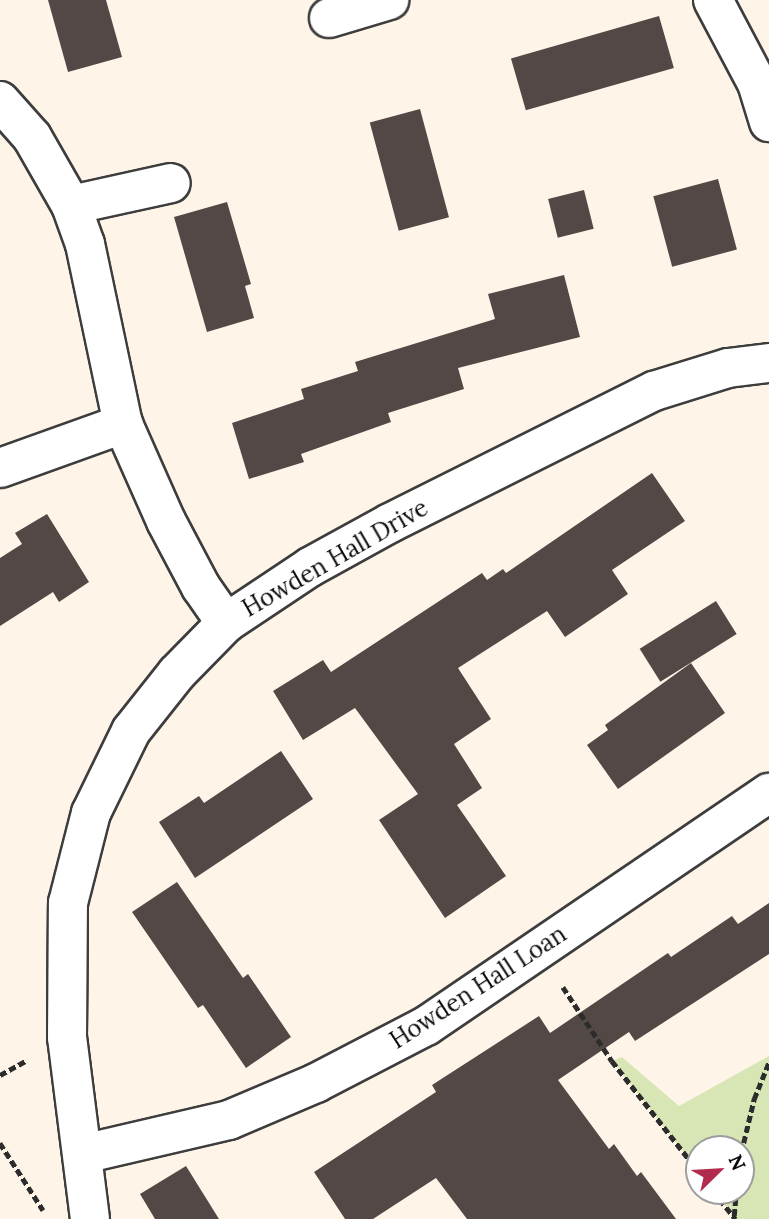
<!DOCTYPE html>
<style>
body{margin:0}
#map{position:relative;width:769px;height:1219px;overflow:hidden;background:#fef5e8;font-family:Lora,serif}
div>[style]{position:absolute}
.green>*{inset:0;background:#d8e5b5}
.building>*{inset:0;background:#524947;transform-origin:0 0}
.path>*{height:4.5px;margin-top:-2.25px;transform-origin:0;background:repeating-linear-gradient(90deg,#2c2c2c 0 7px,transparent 0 10.5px)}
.roads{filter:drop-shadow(2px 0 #3d3d3d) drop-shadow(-2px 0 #3d3d3d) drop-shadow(0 2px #3d3d3d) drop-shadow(0 -2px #3d3d3d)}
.minor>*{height:38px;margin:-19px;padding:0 19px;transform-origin:19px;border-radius:19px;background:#fff}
span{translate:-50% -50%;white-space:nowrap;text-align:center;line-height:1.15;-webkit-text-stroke:7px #fff;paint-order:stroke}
.street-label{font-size:24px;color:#0a0a0a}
.north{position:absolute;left:685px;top:1135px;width:70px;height:70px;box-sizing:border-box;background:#fff;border:2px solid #9d9d9d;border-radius:50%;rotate:66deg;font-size:19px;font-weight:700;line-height:28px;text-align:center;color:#0a0a0a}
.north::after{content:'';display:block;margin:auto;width:24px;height:32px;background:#b12b4d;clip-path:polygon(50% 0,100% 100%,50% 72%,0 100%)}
</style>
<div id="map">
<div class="green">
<div style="clip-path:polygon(769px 1056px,769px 1219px,736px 1219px,713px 1191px,741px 1191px,741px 1149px,699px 1149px,699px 1172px,612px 1061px,622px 1057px,679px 1106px)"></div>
</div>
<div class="building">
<div style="clip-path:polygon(48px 0,106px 0,122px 57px,68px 72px)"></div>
<div style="left:659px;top:16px;width:54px;height:154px;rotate:74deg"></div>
<div style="left:420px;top:109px;width:112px;height:52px;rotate:75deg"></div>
<div style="left:718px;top:179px;width:73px;height:67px;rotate:75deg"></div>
<div style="left:584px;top:190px;width:40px;height:37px;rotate:76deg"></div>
<div style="clip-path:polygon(227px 202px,251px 284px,245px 286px,254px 318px,207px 332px,174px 217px)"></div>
<div style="clip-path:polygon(564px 275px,580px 337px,458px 368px,464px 389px,388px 413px,391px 422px,301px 454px,304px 462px,249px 479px,232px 423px,304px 399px,301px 389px,358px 371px,355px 362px,495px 319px,488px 294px)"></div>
<div style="clip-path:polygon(652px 473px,685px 521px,612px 570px,628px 594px,565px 637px,547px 611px,458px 668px,491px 719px,454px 744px,482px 788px,457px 805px,506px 876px,445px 918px,379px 820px,418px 794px,355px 708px,303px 740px,273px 691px,323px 660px,331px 672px,482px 573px,487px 580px,503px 569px,506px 573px)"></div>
<div style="clip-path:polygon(47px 514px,89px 582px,59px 602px,53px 592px,0 626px,0 558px,22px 544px,15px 533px)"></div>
<div style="left:716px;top:601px;width:39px;height:90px;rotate:58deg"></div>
<div style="clip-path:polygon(691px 663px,725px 713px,618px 789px,587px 745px,608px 730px,605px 725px)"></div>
<div style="clip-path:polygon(281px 751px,313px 799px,195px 878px,159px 822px,199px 796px,204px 803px)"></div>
<div style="clip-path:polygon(177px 882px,243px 978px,248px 974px,291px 1037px,246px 1068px,203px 1005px,198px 1008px,132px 912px)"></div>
<div style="clip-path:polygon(769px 903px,769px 954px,635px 1041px,629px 1032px,558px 1080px,609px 1149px,614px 1144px,637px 1176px,641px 1172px,676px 1219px,467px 1219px,436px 1178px,373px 1219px,345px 1219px,314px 1172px,436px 1092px,432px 1085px,539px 1016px,550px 1033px,668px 953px,671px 957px,732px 916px,738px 924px)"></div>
<div style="clip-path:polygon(186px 1166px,219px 1219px,155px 1219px,140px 1194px)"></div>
</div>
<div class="path">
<div style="left:563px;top:987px;width:89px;rotate:56.5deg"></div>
<div style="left:612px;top:1061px;width:141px;rotate:51.9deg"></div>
<div style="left:0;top:1075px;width:31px;rotate:-29deg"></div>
<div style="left:0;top:1143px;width:80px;rotate:57.3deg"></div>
<div style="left:741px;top:1153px;width:56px;rotate:-76.5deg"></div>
<div style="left:754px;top:1099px;width:40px;rotate:-68deg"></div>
<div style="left:713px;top:1191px;width:36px;rotate:51deg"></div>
<div style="left:734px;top:1216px;width:25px;rotate:-85deg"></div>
</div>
<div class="roads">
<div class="minor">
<div style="left:713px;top:0;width:94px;rotate:62.1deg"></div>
<div style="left:757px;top:83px;width:41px;rotate:72.9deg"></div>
<div style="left:329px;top:18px;width:63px;rotate:-16.7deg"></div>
<div style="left:0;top:101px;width:48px;rotate:48.4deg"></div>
<div style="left:32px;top:137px;width:78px;rotate:60.2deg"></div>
<div style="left:71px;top:205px;width:41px;rotate:70.3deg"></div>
<div style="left:85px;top:244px;width:184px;rotate:78.1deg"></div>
<div style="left:123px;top:424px;width:106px;rotate:66.1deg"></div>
<div style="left:166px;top:521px;width:75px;rotate:62.1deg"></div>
<div style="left:201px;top:587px;width:44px;rotate:55.2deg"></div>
<div style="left:71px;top:205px;width:102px;rotate:-12.4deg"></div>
<div style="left:0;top:468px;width:131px;rotate:-19.7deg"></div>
<div style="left:83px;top:1154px;width:150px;rotate:-13.1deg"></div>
<div style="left:229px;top:1120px;width:95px;rotate:-23deg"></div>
<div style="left:316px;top:1083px;width:124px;rotate:-27.4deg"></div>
<div style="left:426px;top:1026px;width:415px;rotate:-34.2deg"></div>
<div style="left:90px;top:1219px;width:182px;rotate:-97.2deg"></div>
<div style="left:67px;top:1038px;width:135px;rotate:-89.6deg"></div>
<div style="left:68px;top:903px;width:93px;rotate:-75.7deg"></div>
<div style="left:91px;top:813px;width:91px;rotate:-64deg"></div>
<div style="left:131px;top:731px;width:74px;rotate:-51.6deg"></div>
<div style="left:177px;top:673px;width:70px;rotate:-45.6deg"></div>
<div style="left:226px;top:623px;width:101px;rotate:-33.7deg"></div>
<div style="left:310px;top:567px;width:91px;rotate:-28.8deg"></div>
<div style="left:390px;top:523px;width:295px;rotate:-26.6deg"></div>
<div style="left:654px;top:391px;width:77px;rotate:-17.3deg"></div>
<div style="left:728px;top:368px;width:41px;rotate:-7deg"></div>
</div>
</div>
<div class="street-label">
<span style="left:335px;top:558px;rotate:-30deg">Howden Hall Drive</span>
<span style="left:478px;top:987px;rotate:-33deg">Howden Hall Loan</span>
</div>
<div class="north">N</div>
</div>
